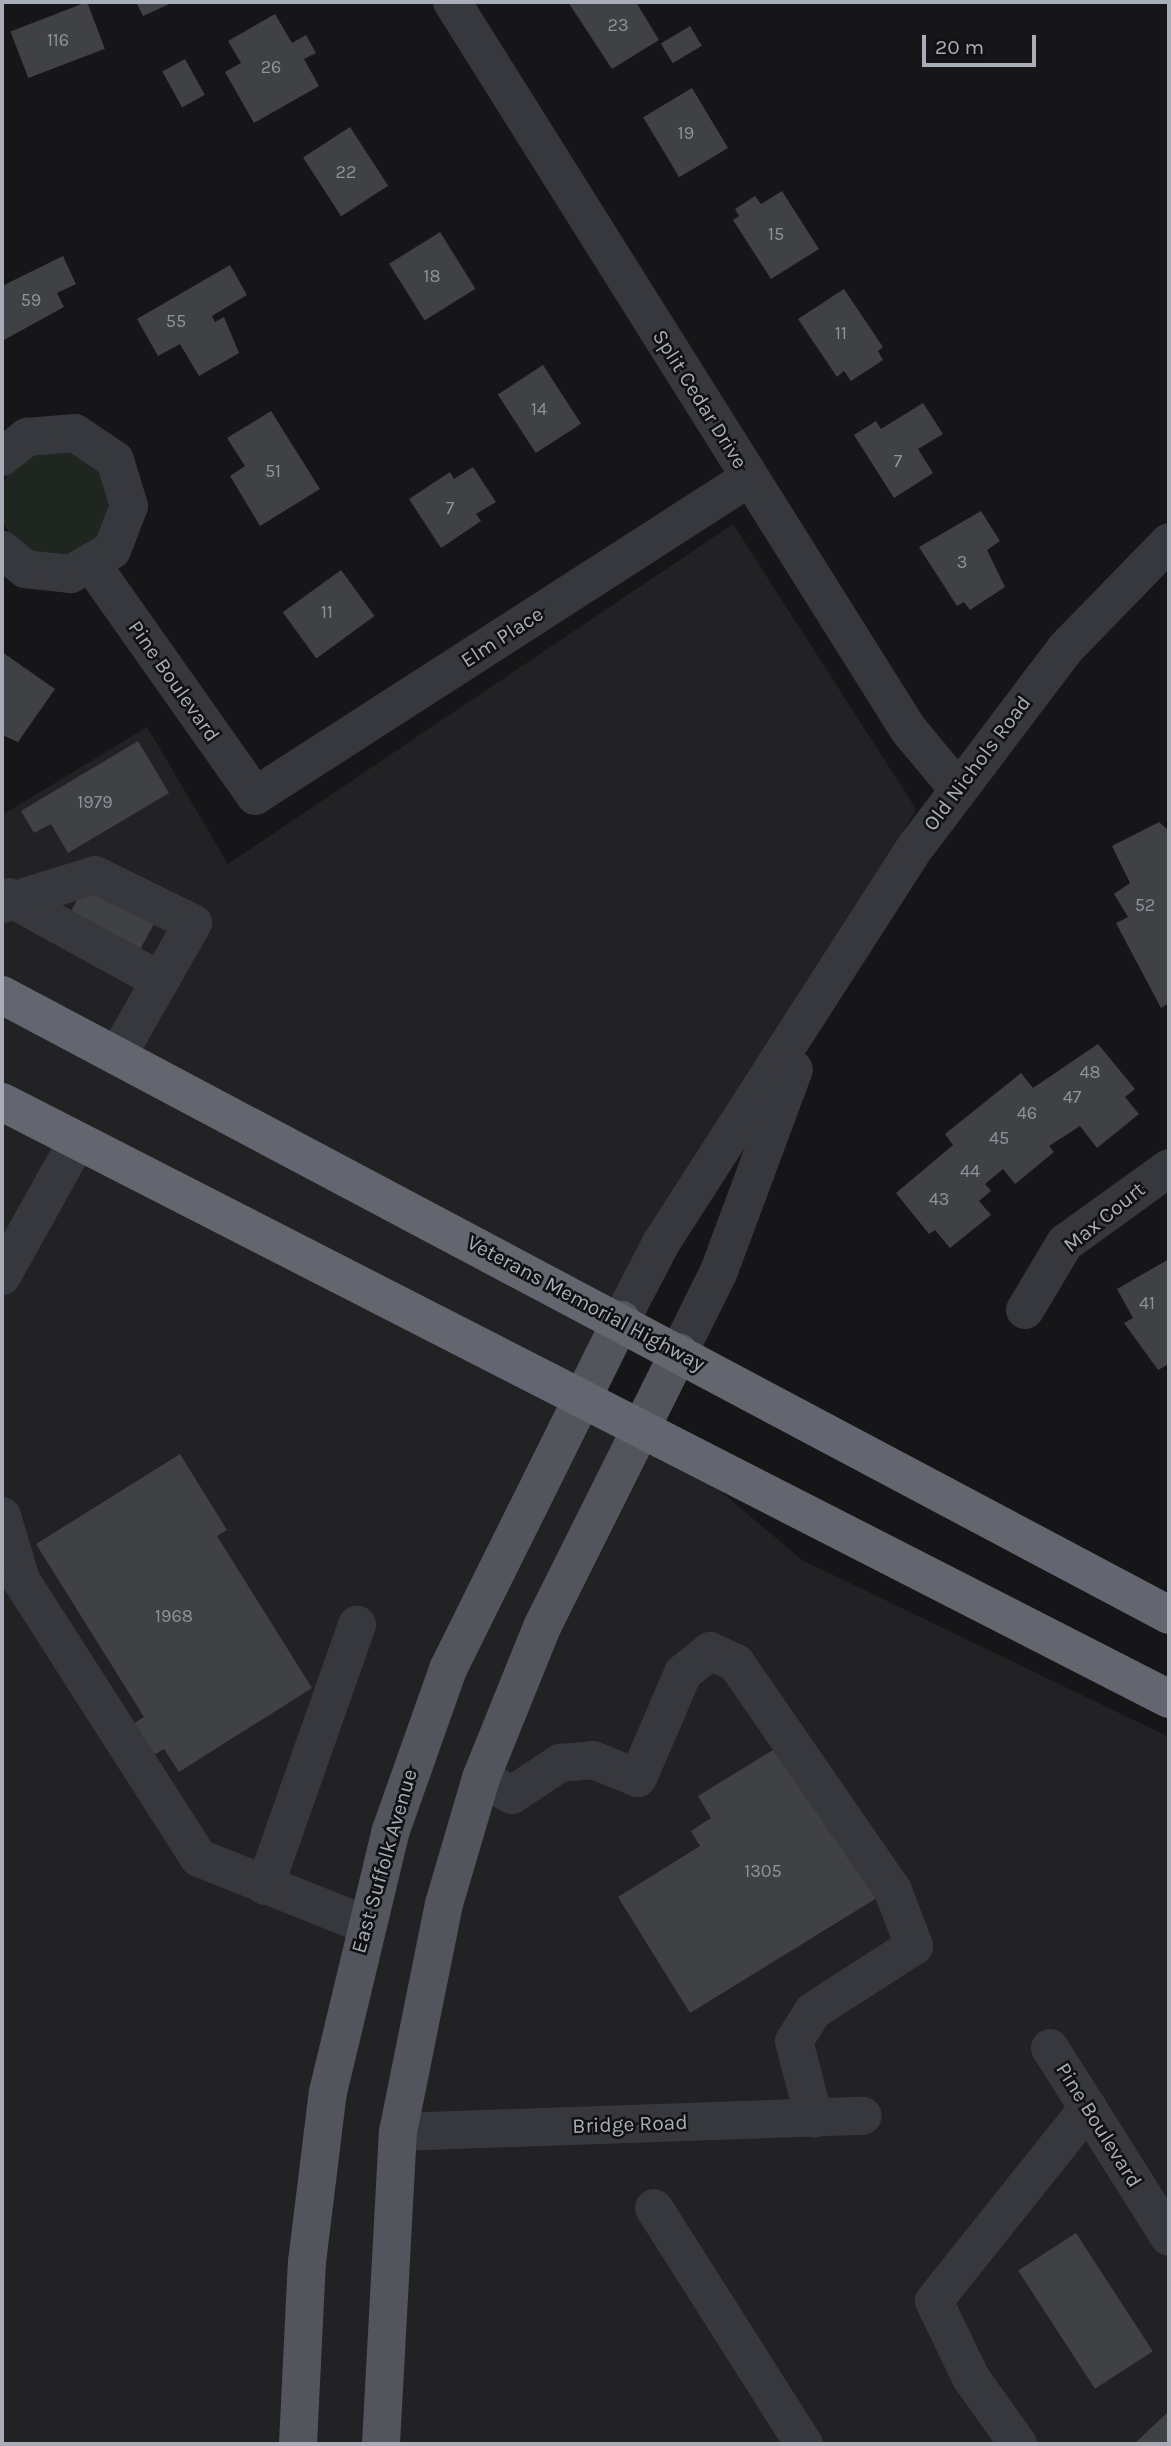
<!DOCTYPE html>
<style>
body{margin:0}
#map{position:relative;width:1171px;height:2446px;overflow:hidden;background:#161618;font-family:Karla,sans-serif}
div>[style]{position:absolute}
.built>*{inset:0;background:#222225}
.green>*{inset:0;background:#1e261f}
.round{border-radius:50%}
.building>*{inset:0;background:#404145;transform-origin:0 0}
.minor>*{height:38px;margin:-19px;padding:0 19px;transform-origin:19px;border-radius:19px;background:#37383d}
.major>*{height:38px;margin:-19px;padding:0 19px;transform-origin:19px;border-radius:19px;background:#53555c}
.highway>*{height:38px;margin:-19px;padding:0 19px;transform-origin:19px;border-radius:19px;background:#63666e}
span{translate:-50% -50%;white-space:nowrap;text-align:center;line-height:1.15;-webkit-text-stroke:5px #111113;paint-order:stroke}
.number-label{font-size:18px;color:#8e929b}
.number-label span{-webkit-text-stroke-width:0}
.street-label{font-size:21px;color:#a8adb8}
.frame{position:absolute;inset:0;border:4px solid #a8adb8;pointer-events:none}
.scale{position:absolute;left:922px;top:35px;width:114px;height:32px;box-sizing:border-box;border:4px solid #a8adb8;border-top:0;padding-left:9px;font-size:21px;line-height:24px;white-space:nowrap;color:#a8adb8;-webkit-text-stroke:5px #111113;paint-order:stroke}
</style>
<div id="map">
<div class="built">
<div style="clip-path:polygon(733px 524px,916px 809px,588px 1379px,802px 1560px,1169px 1737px,1169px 2444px,2px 2444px,2px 815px,147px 727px,228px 864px)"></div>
</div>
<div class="green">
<div class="round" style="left:0;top:448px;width:110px;height:110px"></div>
</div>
<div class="building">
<div style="left:87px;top:2px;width:50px;height:82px;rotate:69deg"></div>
<div style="clip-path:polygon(136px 2px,174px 2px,143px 16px)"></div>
<div style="clip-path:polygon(568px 2px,636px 2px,659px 40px,612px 69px)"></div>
<div style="clip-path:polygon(275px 14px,292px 43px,306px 35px,316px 53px,304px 59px,319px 86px,254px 123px,225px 72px,241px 63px,228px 41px)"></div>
<div style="left:690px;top:26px;width:23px;height:34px;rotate:59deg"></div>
<div style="left:185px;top:59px;width:41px;height:26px;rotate:61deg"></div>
<div style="left:692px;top:88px;width:70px;height:57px;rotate:59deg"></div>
<div style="left:350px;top:127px;width:70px;height:56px;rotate:57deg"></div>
<div style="clip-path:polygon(782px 191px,819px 249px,771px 279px,733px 220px,739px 216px,735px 209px,755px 196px,761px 204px)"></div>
<div style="left:440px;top:232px;width:67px;height:60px;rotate:58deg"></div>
<div style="clip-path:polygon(63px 256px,76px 284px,57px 293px,64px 307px,2px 341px,2px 286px)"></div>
<div style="clip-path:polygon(230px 265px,247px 295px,212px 316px,215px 322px,224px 317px,239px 353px,199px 376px,180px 344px,158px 356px,137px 319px)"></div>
<div style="clip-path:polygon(844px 289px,883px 347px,878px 351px,883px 360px,851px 381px,844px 371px,837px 377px,798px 319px)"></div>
<div style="left:543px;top:365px;width:70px;height:54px;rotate:57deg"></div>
<div style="clip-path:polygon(923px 403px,943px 434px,918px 449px,933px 473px,894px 498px,854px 435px,876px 421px,881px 429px)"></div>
<div style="clip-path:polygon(271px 411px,320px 489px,260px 526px,230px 476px,245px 466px,227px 438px)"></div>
<div style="clip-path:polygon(473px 467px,496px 502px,476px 514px,481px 521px,441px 548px,409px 499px,450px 472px,454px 479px)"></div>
<div style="clip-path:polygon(981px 511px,1000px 541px,987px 550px,1005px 587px,970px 610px,964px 602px,957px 606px,919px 547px)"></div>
<div style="left:341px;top:570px;width:57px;height:72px;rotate:54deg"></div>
<div style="clip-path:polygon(2px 652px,55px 689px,18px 742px,2px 735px)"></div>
<div style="clip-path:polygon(138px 741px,169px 793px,68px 853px,51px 824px,34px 833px,21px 811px)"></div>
<div style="clip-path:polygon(1159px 822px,1169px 831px,1169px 1003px,1161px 1008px,1116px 923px,1128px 917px,1114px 894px,1130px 883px,1112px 846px)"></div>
<div style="left:87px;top:882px;width:79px;height:43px;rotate:29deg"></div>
<div style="clip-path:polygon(1098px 1044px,1135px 1089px,1125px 1097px,1139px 1114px,1097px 1148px,1080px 1126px,1049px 1146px,1054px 1152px,1015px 1184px,1003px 1169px,985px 1184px,991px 1191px,979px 1201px,991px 1215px,950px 1248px,935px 1230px,929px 1234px,896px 1193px,953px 1145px,945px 1134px,1021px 1073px,1033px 1088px)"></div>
<div style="clip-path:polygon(1169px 1259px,1169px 1364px,1158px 1370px,1124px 1323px,1133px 1318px,1117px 1289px)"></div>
<div style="clip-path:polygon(180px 1454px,227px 1530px,217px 1536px,312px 1688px,179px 1772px,164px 1749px,140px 1763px,120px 1732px,144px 1717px,36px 1544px)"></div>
<div style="clip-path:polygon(786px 1742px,880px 1896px,690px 2013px,618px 1897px,700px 1846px,691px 1831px,711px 1818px,698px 1796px)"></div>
<div style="left:1076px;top:2233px;width:141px;height:69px;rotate:57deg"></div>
<div style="clip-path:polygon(1169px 2411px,1169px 2444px,1134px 2444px)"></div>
</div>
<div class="minor">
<div style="left:452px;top:2px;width:858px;rotate:57.9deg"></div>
<div style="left:908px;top:729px;width:77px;rotate:50.3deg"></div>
<div style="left:2px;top:457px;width:32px;rotate:-39deg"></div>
<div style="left:27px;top:437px;width:48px;rotate:-4.8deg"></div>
<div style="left:75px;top:433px;width:48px;rotate:34deg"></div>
<div style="left:115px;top:460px;width:48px;rotate:73.1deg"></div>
<div style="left:129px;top:506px;width:47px;rotate:111.1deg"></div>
<div style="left:112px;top:550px;width:48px;rotate:149.7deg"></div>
<div style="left:71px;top:574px;width:46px;rotate:-173.8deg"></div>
<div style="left:25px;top:569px;width:30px;rotate:-140deg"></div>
<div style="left:93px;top:566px;width:281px;rotate:54.8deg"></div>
<div style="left:255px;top:796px;width:588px;rotate:-32.77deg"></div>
<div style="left:8px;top:897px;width:170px;rotate:28.8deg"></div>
<div style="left:2px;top:904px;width:97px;rotate:-17.3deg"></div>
<div style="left:95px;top:875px;width:109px;rotate:26.1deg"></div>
<div style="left:193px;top:923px;width:153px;rotate:119.7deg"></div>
<div style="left:2px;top:1276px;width:154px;rotate:-60.9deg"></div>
<div style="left:1025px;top:1310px;width:78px;rotate:-59.2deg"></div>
<div style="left:1065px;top:1243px;width:128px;rotate:-35.8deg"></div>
<div style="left:621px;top:1320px;width:87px;rotate:-62.5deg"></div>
<div style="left:661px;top:1243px;width:473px;rotate:-57.3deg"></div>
<div style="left:917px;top:845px;width:246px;rotate:-52.9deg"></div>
<div style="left:1065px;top:649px;width:149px;rotate:-45.8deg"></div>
<div style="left:679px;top:1352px;width:90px;rotate:-63.7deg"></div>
<div style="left:719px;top:1271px;width:215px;rotate:-69.6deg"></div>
<div style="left:2px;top:1516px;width:67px;rotate:73.5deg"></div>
<div style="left:21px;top:1580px;width:330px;rotate:57.4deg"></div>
<div style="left:199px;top:1858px;width:178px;rotate:21.8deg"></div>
<div style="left:481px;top:1778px;width:35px;rotate:29deg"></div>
<div style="left:512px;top:1795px;width:58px;rotate:-33.7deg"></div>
<div style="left:560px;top:1763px;width:33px;rotate:-5deg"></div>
<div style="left:593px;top:1760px;width:48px;rotate:21.8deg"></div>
<div style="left:638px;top:1778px;width:114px;rotate:-66.8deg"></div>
<div style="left:683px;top:1673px;width:35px;rotate:-39deg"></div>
<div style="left:710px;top:1651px;width:29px;rotate:25deg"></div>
<div style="left:736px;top:1663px;width:277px;rotate:55.4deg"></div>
<div style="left:893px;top:1891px;width:59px;rotate:69.1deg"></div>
<div style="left:914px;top:1946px;width:120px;rotate:147.2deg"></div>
<div style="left:813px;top:2011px;width:36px;rotate:122deg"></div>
<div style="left:794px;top:2041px;width:80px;rotate:75.4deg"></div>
<div style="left:265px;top:1886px;width:277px;rotate:-70.6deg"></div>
<div style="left:1050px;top:2048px;width:223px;rotate:57.8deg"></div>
<div style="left:398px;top:2132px;width:465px;rotate:-2deg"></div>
<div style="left:654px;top:2208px;width:280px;rotate:57.6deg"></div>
<div style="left:1018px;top:2444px;width:81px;rotate:-125.5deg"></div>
<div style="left:971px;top:2378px;width:85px;rotate:-115.7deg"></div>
<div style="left:934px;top:2301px;width:247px;rotate:-51.4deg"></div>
</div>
<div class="major">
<div style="left:298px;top:2444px;width:182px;rotate:-87.2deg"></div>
<div style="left:307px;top:2262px;width:171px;rotate:-83deg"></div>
<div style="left:328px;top:2092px;width:266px;rotate:-76.5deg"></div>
<div style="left:390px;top:1833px;width:174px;rotate:-70.5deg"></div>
<div style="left:448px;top:1669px;width:390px;rotate:-63.6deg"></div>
<div style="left:381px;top:2444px;width:312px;rotate:-86.9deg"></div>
<div style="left:398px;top:2132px;width:233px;rotate:-78.6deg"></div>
<div style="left:444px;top:1904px;width:131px;rotate:-73.6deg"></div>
<div style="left:481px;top:1778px;width:163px;rotate:-68deg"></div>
<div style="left:542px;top:1627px;width:307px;rotate:-63.5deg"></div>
</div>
<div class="highway">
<div style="left:2px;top:995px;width:1321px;rotate:27.98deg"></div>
<div style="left:2px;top:1102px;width:1311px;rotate:27.09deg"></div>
</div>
<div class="number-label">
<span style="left:618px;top:25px">23</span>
<span style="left:58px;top:40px">116</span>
<span style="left:271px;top:67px">26</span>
<span style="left:686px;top:133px">19</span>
<span style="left:346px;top:172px">22</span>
<span style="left:776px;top:234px">15</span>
<span style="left:432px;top:276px">18</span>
<span style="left:31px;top:300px">59</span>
<span style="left:176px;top:321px">55</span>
<span style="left:841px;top:333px">11</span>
<span style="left:539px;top:409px">14</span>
<span style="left:898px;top:461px">7</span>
<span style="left:273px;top:471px">51</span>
<span style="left:450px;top:508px">7</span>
<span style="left:962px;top:562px">3</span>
<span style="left:327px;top:612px">11</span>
<span style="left:95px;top:802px">1979</span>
<span style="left:1145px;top:905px">52</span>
<span style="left:1090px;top:1072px">48</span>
<span style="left:1072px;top:1097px">47</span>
<span style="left:1027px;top:1113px">46</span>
<span style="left:999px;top:1138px">45</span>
<span style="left:970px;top:1171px">44</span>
<span style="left:939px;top:1199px">43</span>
<span style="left:1147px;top:1303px">41</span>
<span style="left:174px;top:1616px">1968</span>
<span style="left:763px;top:1871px">1305</span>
</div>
<div class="street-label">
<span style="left:700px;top:399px;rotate:58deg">Split Cedar Drive</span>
<span style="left:502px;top:637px;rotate:-33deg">Elm Place</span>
<span style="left:174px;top:681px;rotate:55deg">Pine Boulevard</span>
<span style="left:977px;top:763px;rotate:-53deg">Old Nichols Road</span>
<span style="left:1104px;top:1217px;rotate:-39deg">Max Court</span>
<span style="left:586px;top:1303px;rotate:28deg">Veterans Memorial Highway</span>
<span style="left:384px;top:1861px;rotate:-74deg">East Suffolk Avenue</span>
<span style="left:630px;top:2124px;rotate:-2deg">Bridge Road</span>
<span style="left:1099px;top:2125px;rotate:58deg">Pine Boulevard</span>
</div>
<div class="frame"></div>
<div class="scale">20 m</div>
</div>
